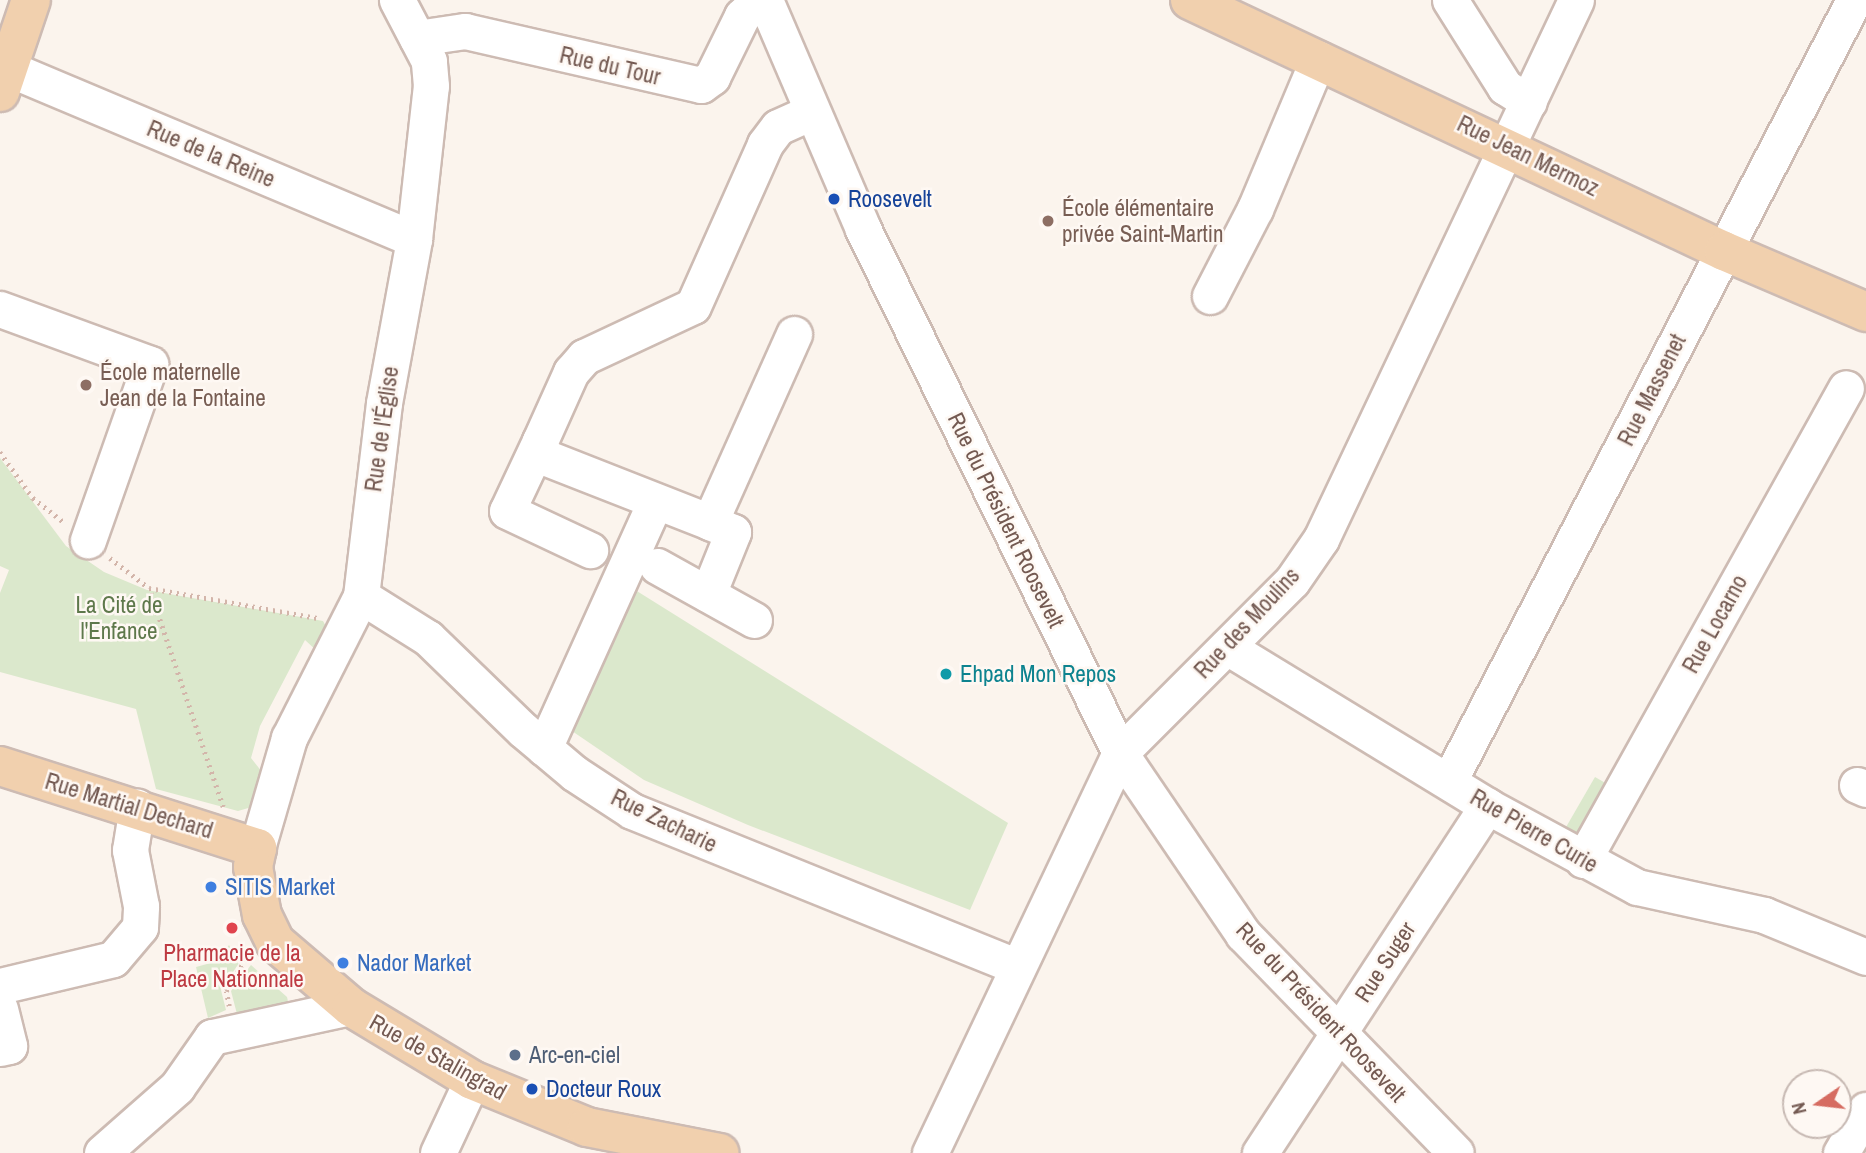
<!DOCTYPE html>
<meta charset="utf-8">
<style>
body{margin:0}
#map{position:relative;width:1866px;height:1153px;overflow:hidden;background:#fbf4ed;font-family:"Archivo Narrow",sans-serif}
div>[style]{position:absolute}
.green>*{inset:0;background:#dbe8cc;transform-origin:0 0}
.path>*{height:4.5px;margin-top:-2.25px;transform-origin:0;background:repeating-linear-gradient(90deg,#d3b5aa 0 2px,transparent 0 7px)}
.roads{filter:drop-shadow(2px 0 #cdbbb3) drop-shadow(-2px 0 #cdbbb3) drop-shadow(0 2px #cdbbb3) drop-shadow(0 -2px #cdbbb3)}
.minor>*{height:35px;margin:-17.5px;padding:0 17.5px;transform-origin:17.5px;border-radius:17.5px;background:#fff}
.major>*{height:38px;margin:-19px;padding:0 19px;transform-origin:19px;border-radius:19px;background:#f1d0ae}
.dots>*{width:19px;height:19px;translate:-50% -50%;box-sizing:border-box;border:4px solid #fef8f3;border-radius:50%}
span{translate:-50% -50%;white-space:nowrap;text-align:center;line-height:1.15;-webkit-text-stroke:5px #fef8f3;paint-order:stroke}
.street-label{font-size:23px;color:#745a52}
.transit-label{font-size:23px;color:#164399}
.left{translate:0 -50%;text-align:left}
.education-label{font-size:23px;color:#785e54}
.park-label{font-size:23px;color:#5e784b}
.culture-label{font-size:23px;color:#0d838f}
.shop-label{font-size:23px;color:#366cbe}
.health-label{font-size:23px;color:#be3a42}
.service-label{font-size:23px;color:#4e5e75}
.north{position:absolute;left:1782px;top:1069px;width:70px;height:70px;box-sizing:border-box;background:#fef8f3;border:2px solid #c7b9b3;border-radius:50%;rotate:256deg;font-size:19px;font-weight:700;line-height:28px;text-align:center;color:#745a52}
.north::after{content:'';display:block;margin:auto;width:24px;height:32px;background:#d66c61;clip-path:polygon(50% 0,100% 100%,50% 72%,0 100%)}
</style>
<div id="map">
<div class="green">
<div style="clip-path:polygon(0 458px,66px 546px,104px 572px,147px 590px,323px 621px,329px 632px,318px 652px,305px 640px,260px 726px,251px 758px,266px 777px,262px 804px,238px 811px,156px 789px,136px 709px,0 672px,0 593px,9px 570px,0 566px)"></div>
<div style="clip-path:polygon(632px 588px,1008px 823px,970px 910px,748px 825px,644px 780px,569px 729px)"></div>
<div style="left:1595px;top:777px;width:16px;height:61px;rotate:30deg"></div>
<div style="clip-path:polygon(229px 945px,239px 963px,221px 990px,226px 1010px,208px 1018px,196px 967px,218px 961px)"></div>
<div style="clip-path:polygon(251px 965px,287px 997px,291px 1015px,238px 1018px,231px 991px)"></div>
</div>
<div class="path">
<div style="left:0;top:452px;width:57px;rotate:54.3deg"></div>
<div style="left:33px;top:498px;width:41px;rotate:38deg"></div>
<div style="left:110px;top:558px;width:49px;rotate:37.6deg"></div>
<div style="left:223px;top:807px;width:231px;rotate:-108.7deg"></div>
<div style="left:149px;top:588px;width:171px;rotate:10.1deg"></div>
<div style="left:229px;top:1006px;width:15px;rotate:-101deg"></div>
<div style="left:226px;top:991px;width:42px;rotate:-58.6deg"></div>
</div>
<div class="roads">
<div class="minor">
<div style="left:765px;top:0;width:249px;rotate:66.8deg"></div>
<div style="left:863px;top:229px;width:584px;rotate:63.87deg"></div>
<div style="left:1120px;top:753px;width:219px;rotate:55.8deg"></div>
<div style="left:1243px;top:934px;width:305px;rotate:45.8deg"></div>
<div style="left:1450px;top:0;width:103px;rotate:57.7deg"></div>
<div style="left:1505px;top:87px;width:28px;rotate:32deg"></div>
<div style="left:417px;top:38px;width:49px;rotate:-8.3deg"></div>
<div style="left:465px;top:31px;width:242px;rotate:12.9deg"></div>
<div style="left:701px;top:85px;width:14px;rotate:-36deg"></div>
<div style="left:712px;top:77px;width:68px;rotate:-63.8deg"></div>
<div style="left:742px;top:16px;width:23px;rotate:-43deg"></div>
<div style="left:0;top:65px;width:449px;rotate:22.8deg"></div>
<div style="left:1210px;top:296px;width:98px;rotate:-62.7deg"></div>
<div style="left:1255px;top:209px;width:163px;rotate:-67.2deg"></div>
<div style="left:0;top:309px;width:160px;rotate:20.1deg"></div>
<div style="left:150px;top:364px;width:187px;rotate:109.4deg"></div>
<div style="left:794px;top:334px;width:206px;rotate:114.1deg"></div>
<div style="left:710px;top:522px;width:175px;rotate:-158.6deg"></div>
<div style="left:547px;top:458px;width:9px;rotate:-131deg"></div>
<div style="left:541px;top:451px;width:10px;rotate:-96deg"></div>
<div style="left:540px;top:441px;width:76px;rotate:-65.8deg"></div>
<div style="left:571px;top:372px;width:20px;rotate:-49deg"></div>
<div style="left:584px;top:357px;width:120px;rotate:-25.1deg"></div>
<div style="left:693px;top:306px;width:177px;rotate:-66deg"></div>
<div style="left:765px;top:144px;width:21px;rotate:-53deg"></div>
<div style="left:778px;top:127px;width:36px;rotate:-24deg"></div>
<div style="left:540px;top:441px;width:77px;rotate:115.2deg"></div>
<div style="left:507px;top:511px;width:92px;rotate:25.2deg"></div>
<div style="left:657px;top:566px;width:111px;rotate:29.1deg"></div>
<div style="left:708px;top:594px;width:67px;rotate:-68deg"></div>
<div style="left:733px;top:532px;width:25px;rotate:-157deg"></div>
<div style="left:361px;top:596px;width:79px;rotate:32.1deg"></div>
<div style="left:428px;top:638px;width:132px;rotate:44.1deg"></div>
<div style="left:523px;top:730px;width:67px;rotate:40.1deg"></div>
<div style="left:574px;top:773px;width:69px;rotate:33.2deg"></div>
<div style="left:632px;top:811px;width:414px;rotate:22deg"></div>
<div style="left:1227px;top:647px;width:305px;rotate:31.4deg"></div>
<div style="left:1487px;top:806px;width:170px;rotate:28.4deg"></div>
<div style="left:1637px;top:887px;width:130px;rotate:12.4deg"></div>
<div style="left:1764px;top:915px;width:110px;rotate:22.4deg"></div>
<div style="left:544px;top:748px;width:270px;rotate:-65.7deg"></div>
<div style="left:1449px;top:781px;width:880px;rotate:-62.59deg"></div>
<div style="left:1857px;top:785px;width:10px;rotate:24deg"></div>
<div style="left:257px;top:848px;width:115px;rotate:-73.8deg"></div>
<div style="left:289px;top:738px;width:159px;rotate:-63.1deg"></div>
<div style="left:361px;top:596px;width:194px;rotate:-83.2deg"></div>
<div style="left:384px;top:403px;width:167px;rotate:-79.6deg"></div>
<div style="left:414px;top:239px;width:154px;rotate:-83.7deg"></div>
<div style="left:431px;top:86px;width:25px;rotate:-95deg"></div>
<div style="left:429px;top:61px;width:69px;rotate:-117.7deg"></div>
<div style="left:1583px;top:860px;width:540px;rotate:-60.87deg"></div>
<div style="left:0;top:986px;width:116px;rotate:-13.4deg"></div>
<div style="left:113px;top:959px;width:42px;rotate:-49.8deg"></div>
<div style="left:140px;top:927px;width:21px;rotate:-87deg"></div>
<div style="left:141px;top:906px;width:57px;rotate:-101.1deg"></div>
<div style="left:130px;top:850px;width:44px;rotate:-80.8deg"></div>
<div style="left:0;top:1009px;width:38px;rotate:76deg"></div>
<div style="left:9px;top:1046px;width:9px;rotate:167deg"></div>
<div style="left:102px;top:1153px;width:100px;rotate:-41.3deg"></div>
<div style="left:177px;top:1087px;width:61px;rotate:-55deg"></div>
<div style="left:212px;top:1037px;width:142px;rotate:-12.2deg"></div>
<div style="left:438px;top:1153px;width:81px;rotate:-65deg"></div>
<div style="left:930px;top:1153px;width:443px;rotate:-64.6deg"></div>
<div style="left:1120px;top:753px;width:243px;rotate:-45deg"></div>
<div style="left:1292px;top:581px;width:51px;rotate:-55.4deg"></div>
<div style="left:1321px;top:539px;width:596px;rotate:-64.68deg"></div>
<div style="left:1260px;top:1153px;width:415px;rotate:-56.8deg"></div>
<div style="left:1841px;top:1153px;width:50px;rotate:-59.8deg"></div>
</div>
<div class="major">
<div style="left:1190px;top:0;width:590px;rotate:25.18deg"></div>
<div style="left:1724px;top:251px;width:155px;rotate:23.2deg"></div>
<div style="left:0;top:92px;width:97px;rotate:-71.4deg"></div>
<div style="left:0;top:766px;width:270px;rotate:17.7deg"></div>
<div style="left:257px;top:848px;width:19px;rotate:102deg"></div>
<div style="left:253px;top:867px;width:49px;rotate:79.4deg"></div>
<div style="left:262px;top:915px;width:30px;rotate:64deg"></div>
<div style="left:275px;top:942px;width:100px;rotate:40.5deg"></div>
<div style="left:351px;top:1007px;width:141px;rotate:31.1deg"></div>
<div style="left:472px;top:1080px;width:124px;rotate:22.2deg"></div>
<div style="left:587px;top:1127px;width:135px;rotate:11.1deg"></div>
</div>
</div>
<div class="dots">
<div style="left:834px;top:199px;background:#1a4fb4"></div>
<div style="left:1048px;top:221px;background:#8d6e63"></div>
<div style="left:86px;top:385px;background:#8d6e63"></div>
<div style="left:946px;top:674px;background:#0f9aa8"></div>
<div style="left:211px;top:887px;background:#3f7fe0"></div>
<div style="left:232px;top:928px;background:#e0444e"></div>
<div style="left:343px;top:963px;background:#3f7fe0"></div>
<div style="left:515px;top:1055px;background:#5c6f8a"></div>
<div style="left:532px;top:1089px;background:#1a4fb4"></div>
</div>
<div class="street-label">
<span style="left:610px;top:66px;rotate:13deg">Rue du Tour</span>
<span style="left:211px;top:154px;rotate:23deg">Rue de la Reine</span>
<span style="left:1528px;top:156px;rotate:26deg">Rue Jean Mermoz</span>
<span style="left:1652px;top:390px;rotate:-63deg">Rue Massenet</span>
<span style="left:382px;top:429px;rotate:-82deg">Rue de l'Église</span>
<span style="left:1006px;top:520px;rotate:64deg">Rue du Président Roosevelt</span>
<span style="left:1247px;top:623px;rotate:-47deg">Rue des Moulins</span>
<span style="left:1715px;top:624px;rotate:-61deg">Rue Locarno</span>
<span style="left:129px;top:806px;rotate:17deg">Rue Martial Dechard</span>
<span style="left:664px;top:821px;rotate:26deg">Rue Zacharie</span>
<span style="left:1534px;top:831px;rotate:30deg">Rue Pierre Curie</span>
<span style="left:1385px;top:962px;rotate:-57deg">Rue Suger</span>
<span style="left:1321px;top:1012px;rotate:47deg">Rue du Président Roosevelt</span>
<span style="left:438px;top:1057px;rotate:29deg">Rue de Stalingrad</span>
</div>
<div class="transit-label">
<span class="left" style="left:848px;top:199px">Roosevelt</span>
<span class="left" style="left:546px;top:1089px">Docteur Roux</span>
</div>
<div class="education-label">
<span class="left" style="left:1062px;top:221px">École élémentaire<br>privée Saint-Martin</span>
<span class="left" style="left:100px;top:385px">École maternelle<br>Jean de la Fontaine</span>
</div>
<div class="park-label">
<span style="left:119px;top:618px">La Cité de<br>l'Enfance</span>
</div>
<div class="culture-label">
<span class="left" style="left:960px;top:674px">Ehpad Mon Repos</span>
</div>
<div class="shop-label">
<span class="left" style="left:225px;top:887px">SITIS Market</span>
<span class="left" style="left:357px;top:963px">Nador Market</span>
</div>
<div class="health-label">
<span style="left:232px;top:966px">Pharmacie de la<br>Place Nationnale</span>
</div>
<div class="service-label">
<span class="left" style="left:529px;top:1055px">Arc-en-ciel</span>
</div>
<div class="north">N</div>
</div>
